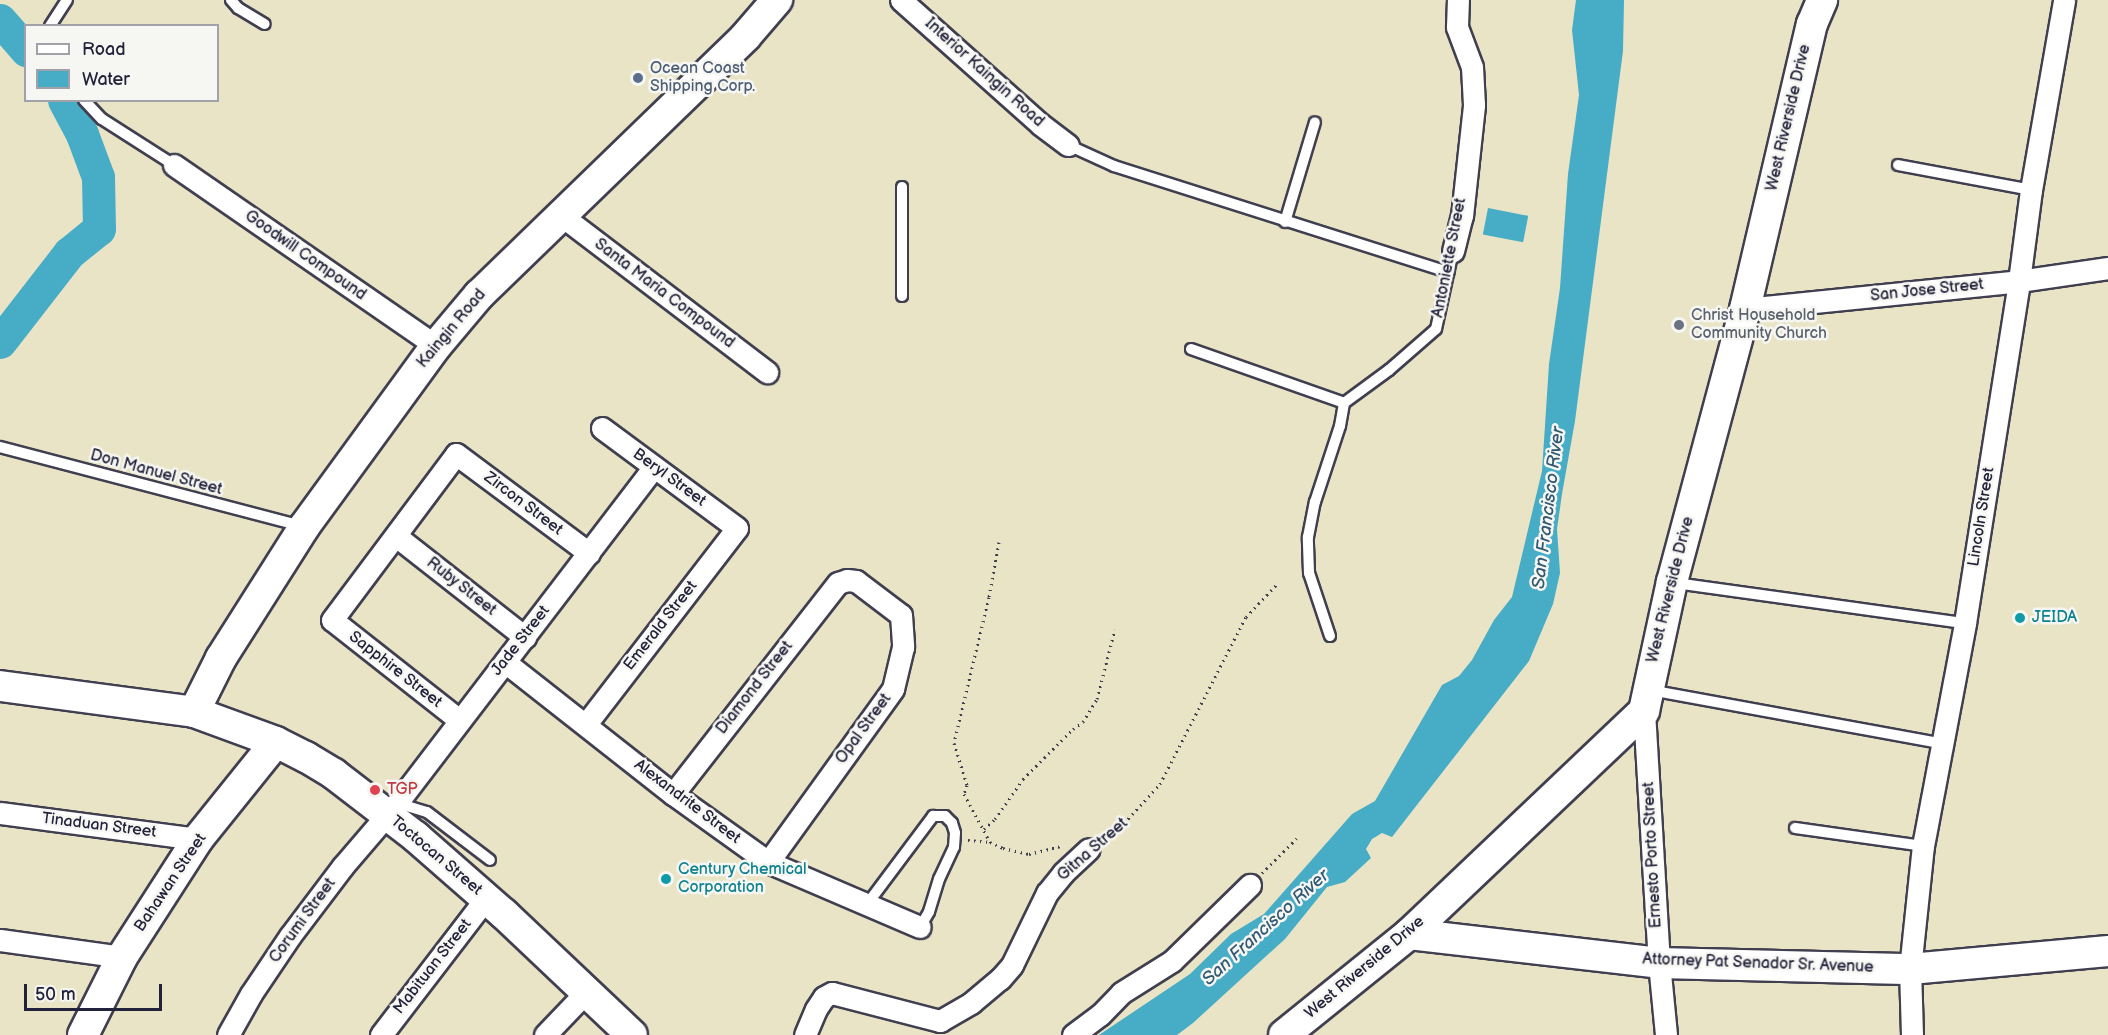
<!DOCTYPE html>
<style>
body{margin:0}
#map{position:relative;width:2108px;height:1035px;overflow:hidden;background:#eae4c6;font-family:"Balsamiq Sans",sans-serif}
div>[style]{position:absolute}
.water>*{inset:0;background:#47acc6;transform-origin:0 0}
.river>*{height:33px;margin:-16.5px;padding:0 16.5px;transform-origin:16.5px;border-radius:16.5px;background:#47acc6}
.path>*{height:3px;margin-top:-1.5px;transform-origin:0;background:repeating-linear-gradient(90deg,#403f50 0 1.5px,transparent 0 6px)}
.roads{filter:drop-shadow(2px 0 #403f50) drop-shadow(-2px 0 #403f50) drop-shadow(0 2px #403f50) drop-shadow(0 -2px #403f50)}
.lane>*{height:10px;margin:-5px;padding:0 5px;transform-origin:5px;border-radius:5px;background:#fff}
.street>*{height:21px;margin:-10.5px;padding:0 10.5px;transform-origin:10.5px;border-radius:10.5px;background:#fff}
.secondary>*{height:30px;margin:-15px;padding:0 15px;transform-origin:15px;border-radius:15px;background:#fff}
.dots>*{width:16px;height:16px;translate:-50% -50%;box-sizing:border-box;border:3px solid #f6f6f2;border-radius:50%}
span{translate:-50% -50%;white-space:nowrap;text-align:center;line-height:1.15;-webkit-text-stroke:5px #f6f6f2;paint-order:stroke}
.service-label{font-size:16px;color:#4e5e75}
.left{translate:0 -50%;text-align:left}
.street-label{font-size:16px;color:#22223b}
.worship-label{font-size:16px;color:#5b616d}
.culture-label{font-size:16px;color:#0d838f}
.health-label{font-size:16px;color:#be3a42}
.water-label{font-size:18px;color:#315973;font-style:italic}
.legend{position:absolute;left:24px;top:24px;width:195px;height:78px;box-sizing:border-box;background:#f6f6f2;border:2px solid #a1a1a9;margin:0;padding:8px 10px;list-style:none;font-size:18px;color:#22223b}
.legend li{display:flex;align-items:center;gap:12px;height:30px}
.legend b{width:30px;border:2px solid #a1a1a9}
.scale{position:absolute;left:24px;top:984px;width:138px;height:27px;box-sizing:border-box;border:3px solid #22223b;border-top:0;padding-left:8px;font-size:18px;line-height:21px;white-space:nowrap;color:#22223b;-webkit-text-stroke:4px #f6f6f2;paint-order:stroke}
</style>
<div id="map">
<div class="water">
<div style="clip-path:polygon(1576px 0,1624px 0,1623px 51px,1575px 421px,1562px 494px,1557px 529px,1560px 573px,1553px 604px,1529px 661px,1392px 837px,1382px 833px,1372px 839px,1366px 849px,1371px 858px,1345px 882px,1327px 887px,1285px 939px,1193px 1023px,1177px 1035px,1099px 1035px,1190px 974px,1231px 934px,1264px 914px,1352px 814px,1375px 801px,1442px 685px,1459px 676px,1472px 660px,1494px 620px,1512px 597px,1542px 471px,1549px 364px,1560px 288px,1568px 174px,1579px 95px,1572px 30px)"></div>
<div style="left:1488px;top:208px;width:41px;height:27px;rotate:11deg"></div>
</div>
<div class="river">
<div style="left:0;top:20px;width:40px;rotate:49deg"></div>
<div style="left:0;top:342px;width:113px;rotate:-52.2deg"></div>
<div style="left:69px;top:253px;width:38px;rotate:-39deg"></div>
<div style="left:99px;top:229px;width:52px;rotate:-91.1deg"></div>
<div style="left:98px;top:177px;width:46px;rotate:-110.4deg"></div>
<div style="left:82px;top:134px;width:38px;rotate:-118deg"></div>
</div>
<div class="path">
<div style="left:999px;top:542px;width:56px;rotate:100.3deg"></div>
<div style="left:989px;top:597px;width:150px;rotate:103.5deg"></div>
<div style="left:954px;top:743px;width:44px;rotate:72.8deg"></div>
<div style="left:967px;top:785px;width:9px;rotate:108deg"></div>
<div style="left:964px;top:794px;width:55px;rotate:61.6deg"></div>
<div style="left:990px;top:842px;width:14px;rotate:25deg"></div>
<div style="left:1003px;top:848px;width:27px;rotate:13deg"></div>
<div style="left:1029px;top:854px;width:34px;rotate:-14deg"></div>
<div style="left:984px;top:829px;width:15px;rotate:-42deg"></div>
<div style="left:995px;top:819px;width:49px;rotate:-55deg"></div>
<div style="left:1023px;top:779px;width:71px;rotate:-45deg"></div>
<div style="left:1073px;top:729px;width:12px;rotate:-35deg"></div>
<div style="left:1083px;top:722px;width:27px;rotate:-59deg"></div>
<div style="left:1097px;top:699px;width:72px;rotate:-75.6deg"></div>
<div style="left:968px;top:840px;width:22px;rotate:5deg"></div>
<div style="left:1104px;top:840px;width:14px;rotate:-34deg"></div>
<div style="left:1116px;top:832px;width:65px;rotate:-47.5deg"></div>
<div style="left:1160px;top:784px;width:188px;rotate:-62.8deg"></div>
<div style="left:1246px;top:617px;width:45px;rotate:-46.8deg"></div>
<div style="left:1262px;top:873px;width:49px;rotate:-45deg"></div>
</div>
<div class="roads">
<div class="lane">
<div style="left:231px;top:0;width:11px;rotate:49deg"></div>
<div style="left:238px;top:8px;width:31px;rotate:31deg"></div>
<div style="left:50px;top:26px;width:31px;rotate:-57deg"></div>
<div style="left:84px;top:100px;width:26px;rotate:47deg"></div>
<div style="left:102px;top:119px;width:85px;rotate:32.6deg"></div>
<div style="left:1068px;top:145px;width:51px;rotate:24.5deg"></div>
<div style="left:1114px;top:166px;width:351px;rotate:17.6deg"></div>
<div style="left:1898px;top:165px;width:135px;rotate:10.6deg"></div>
<div style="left:902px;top:187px;width:109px;rotate:90deg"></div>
<div style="left:1285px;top:222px;width:104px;rotate:-73.3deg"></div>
<div style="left:1191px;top:349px;width:162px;rotate:19.4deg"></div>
<div style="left:1344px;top:403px;width:56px;rotate:-36.3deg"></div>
<div style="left:1389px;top:370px;width:62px;rotate:-41.1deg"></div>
<div style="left:1436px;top:329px;width:80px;rotate:-77.7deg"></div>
<div style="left:0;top:447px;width:311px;rotate:14.7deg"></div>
<div style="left:1675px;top:583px;width:293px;rotate:7.9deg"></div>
<div style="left:1330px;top:636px;width:66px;rotate:-108.4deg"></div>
<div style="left:1309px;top:573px;width:36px;rotate:-92deg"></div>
<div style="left:1308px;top:537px;width:36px;rotate:-79deg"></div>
<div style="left:1315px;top:502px;width:80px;rotate:-71.8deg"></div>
<div style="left:1340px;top:426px;width:23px;rotate:-80deg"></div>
<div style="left:1650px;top:690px;width:298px;rotate:10.4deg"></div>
<div style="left:397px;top:803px;width:31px;rotate:17deg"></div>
<div style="left:427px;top:812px;width:79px;rotate:37.3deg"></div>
<div style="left:1795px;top:828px;width:129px;rotate:8deg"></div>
<div style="left:868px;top:903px;width:109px;rotate:-53.2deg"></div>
<div style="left:933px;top:816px;width:12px"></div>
<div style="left:945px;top:816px;width:10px;rotate:45deg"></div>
<div style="left:952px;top:823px;width:10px;rotate:73deg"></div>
<div style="left:955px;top:833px;width:14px;rotate:94deg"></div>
<div style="left:954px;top:847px;width:35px;rotate:115deg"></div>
<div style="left:939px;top:879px;width:34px;rotate:107deg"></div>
<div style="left:929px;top:912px;width:17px;rotate:121deg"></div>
</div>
<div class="street">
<div style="left:901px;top:0;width:186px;rotate:41.7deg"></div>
<div style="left:1040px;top:124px;width:35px;rotate:37deg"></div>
<div style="left:174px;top:165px;width:318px;rotate:34.6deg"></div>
<div style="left:562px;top:216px;width:258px;rotate:37.3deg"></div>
<div style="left:1453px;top:251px;width:36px;rotate:-76deg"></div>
<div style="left:1462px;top:216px;width:112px;rotate:-83.8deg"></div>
<div style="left:1474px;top:105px;width:38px;rotate:-93deg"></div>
<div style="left:1472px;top:67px;width:43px;rotate:-110.6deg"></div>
<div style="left:1457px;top:27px;width:27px;rotate:-88deg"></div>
<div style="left:1745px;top:309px;width:275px;rotate:-5.8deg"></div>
<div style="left:2019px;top:281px;width:90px;rotate:-8.3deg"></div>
<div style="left:396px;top:536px;width:164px;rotate:38.1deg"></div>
<div style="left:505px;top:662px;width:214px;rotate:38.2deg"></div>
<div style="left:673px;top:794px;width:117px;rotate:35.6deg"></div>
<div style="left:768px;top:862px;width:165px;rotate:23.2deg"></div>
<div style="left:1644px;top:711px;width:252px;rotate:86.6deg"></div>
<div style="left:1659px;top:963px;width:72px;rotate:84.4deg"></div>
<div style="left:458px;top:719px;width:160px;rotate:-141.8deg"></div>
<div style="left:332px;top:620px;width:207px;rotate:-53.2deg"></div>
<div style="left:456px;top:454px;width:166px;rotate:36.7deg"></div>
<div style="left:586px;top:724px;width:247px;rotate:-52.4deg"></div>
<div style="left:737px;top:528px;width:168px;rotate:-143.5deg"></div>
<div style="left:673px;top:794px;width:268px;rotate:-52deg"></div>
<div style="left:838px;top:583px;width:9px;rotate:-18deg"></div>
<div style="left:847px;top:580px;width:9px;rotate:6deg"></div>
<div style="left:856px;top:581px;width:56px;rotate:37.1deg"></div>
<div style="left:901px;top:615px;width:32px;rotate:86deg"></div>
<div style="left:903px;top:647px;width:43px;rotate:103.4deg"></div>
<div style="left:893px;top:689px;width:213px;rotate:125.8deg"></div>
<div style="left:0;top:813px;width:200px;rotate:7.5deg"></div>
<div style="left:0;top:940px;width:123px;rotate:7.9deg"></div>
<div style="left:228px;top:1035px;width:47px;rotate:-60.7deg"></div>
<div style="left:251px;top:994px;width:70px;rotate:-56.1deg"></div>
<div style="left:290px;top:936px;width:88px;rotate:-52.9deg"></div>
<div style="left:343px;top:866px;width:83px;rotate:-49.4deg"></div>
<div style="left:397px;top:803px;width:423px;rotate:-52.6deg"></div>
<div style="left:381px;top:1035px;width:173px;rotate:-52.5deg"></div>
<div style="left:545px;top:1035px;width:61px;rotate:-46.3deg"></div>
<div style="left:805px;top:1035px;width:28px;rotate:-67deg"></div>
<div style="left:816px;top:1009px;width:14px;rotate:-56deg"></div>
<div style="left:824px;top:997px;width:9px;rotate:-27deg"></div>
<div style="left:832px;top:993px;width:112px;rotate:14.5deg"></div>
<div style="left:940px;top:1021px;width:36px;rotate:-30deg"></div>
<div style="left:971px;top:1003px;width:38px;rotate:-40deg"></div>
<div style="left:1000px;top:979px;width:18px;rotate:-49deg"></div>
<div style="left:1012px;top:965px;width:80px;rotate:-64.1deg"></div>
<div style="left:1047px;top:893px;width:26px;rotate:-51deg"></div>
<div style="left:1063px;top:873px;width:35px;rotate:-43deg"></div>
<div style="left:1073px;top:1035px;width:34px;rotate:-37deg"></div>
<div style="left:1100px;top:1015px;width:30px;rotate:-46deg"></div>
<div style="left:1121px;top:993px;width:60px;rotate:-32.1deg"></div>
<div style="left:1172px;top:961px;width:109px;rotate:-44.3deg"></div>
<div style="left:1912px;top:1035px;width:66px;rotate:-91.7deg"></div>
<div style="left:1910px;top:969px;width:124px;rotate:-84deg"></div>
<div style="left:1923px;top:846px;width:227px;rotate:-79.3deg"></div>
<div style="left:1965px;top:623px;width:346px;rotate:-81deg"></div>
<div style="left:2019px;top:281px;width:92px;rotate:-82.5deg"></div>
<div style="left:2031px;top:190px;width:193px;rotate:-80.1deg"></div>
</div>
<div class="secondary">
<div style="left:0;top:686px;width:196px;rotate:7.6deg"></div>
<div style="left:194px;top:712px;width:87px;rotate:20.1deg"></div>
<div style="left:276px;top:742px;width:34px;rotate:27deg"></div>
<div style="left:306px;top:757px;width:33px;rotate:31deg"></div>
<div style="left:334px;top:774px;width:103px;rotate:37.5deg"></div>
<div style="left:416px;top:837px;width:117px;rotate:41.2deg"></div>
<div style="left:504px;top:914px;width:176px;rotate:43.4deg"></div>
<div style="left:194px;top:712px;width:60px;rotate:-63.4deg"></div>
<div style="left:221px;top:658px;width:155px;rotate:-57.6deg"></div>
<div style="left:304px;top:527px;width:224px;rotate:-53.9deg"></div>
<div style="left:436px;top:346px;width:67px;rotate:-49.9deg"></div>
<div style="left:479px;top:295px;width:372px;rotate:-44.1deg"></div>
<div style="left:746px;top:36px;width:48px;rotate:-49.3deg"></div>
<div style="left:1409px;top:934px;width:252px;rotate:6.6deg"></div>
<div style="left:1659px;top:963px;width:251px;rotate:1.4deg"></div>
<div style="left:1910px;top:969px;width:199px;rotate:-5.2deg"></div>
<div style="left:83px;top:1035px;width:87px;rotate:-63.4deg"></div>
<div style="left:122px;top:957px;width:140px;rotate:-57.2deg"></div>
<div style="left:198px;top:839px;width:124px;rotate:-51.2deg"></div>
<div style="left:1284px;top:1035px;width:161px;rotate:-38.9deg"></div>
<div style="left:1409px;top:934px;width:324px;rotate:-43.5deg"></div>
<div style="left:1644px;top:711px;width:132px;rotate:-77.8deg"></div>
<div style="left:1672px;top:582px;width:283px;rotate:-75deg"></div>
<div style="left:1745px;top:309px;width:293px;rotate:-76.8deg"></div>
<div style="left:1812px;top:24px;width:26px;rotate:-67deg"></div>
</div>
</div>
<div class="dots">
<div style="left:638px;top:78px;background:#5c6f8a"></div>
<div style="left:1679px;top:325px;background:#6b7280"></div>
<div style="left:2020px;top:618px;background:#0f9aa8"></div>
<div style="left:375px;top:790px;background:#e0444e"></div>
<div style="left:666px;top:879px;background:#0f9aa8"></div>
</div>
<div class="service-label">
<span class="left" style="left:650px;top:78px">Ocean Coast<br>Shipping Corp.</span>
</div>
<div class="street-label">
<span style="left:984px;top:73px;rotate:42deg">Interior Kaingin Road</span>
<span style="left:1789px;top:118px;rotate:-77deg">West Riverside Drive</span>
<span style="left:305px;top:256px;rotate:35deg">Goodwill Compound</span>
<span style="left:1450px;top:258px;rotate:-79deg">Antoniette Street</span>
<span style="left:1927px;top:291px;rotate:-6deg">San Jose Street</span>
<span style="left:664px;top:294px;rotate:37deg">Santa Maria Compound</span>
<span style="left:452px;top:329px;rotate:-50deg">Kaingin Road</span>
<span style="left:156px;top:473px;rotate:15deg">Don Manuel Street</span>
<span style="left:669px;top:478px;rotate:36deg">Beryl Street</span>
<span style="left:523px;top:504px;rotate:37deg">Zircon Street</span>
<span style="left:1982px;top:517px;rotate:-81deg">Lincoln Street</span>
<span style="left:461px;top:587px;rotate:38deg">Ruby Street</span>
<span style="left:1671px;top:590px;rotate:-76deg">West Riverside Drive</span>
<span style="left:661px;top:626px;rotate:-52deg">Emerald Street</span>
<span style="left:521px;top:641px;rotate:-52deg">Jade Street</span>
<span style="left:395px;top:670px;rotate:38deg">Sapphire Street</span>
<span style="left:755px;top:688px;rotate:-52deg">Diamond Street</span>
<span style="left:864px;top:729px;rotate:-54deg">Opal Street</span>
<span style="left:687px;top:802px;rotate:37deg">Alexandrite Street</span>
<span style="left:99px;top:826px;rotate:7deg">Tinaduan Street</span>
<span style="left:1093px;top:850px;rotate:-41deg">Gitna Street</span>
<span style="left:1653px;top:855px;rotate:-93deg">Ernesto Porto Street</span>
<span style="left:436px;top:856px;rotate:40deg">Toctocan Street</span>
<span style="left:171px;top:883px;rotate:-56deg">Bahawan Street</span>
<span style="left:303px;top:921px;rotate:-54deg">Corumi Street</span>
<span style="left:1758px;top:964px;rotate:2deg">Attorney Pat Senador Sr. Avenue</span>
<span style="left:433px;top:967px;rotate:-52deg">Mabituan Street</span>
<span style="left:1365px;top:968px;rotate:-40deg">West Riverside Drive</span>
</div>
<div class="worship-label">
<span class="left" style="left:1691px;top:325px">Christ Household<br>Community Church</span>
</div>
<div class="culture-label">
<span class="left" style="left:2032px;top:618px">JEIDA</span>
<span class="left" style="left:678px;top:879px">Century Chemical<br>Corporation</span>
</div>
<div class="health-label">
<span class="left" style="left:387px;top:790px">TGP</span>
</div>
<div class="water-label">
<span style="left:1549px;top:508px;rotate:-83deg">San Francisco River</span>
<span style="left:1266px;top:928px;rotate:-42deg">San Francisco River</span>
</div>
<ul class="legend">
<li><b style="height:8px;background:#fff"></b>Road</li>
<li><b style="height:16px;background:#47acc6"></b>Water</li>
</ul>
<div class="scale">50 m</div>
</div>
